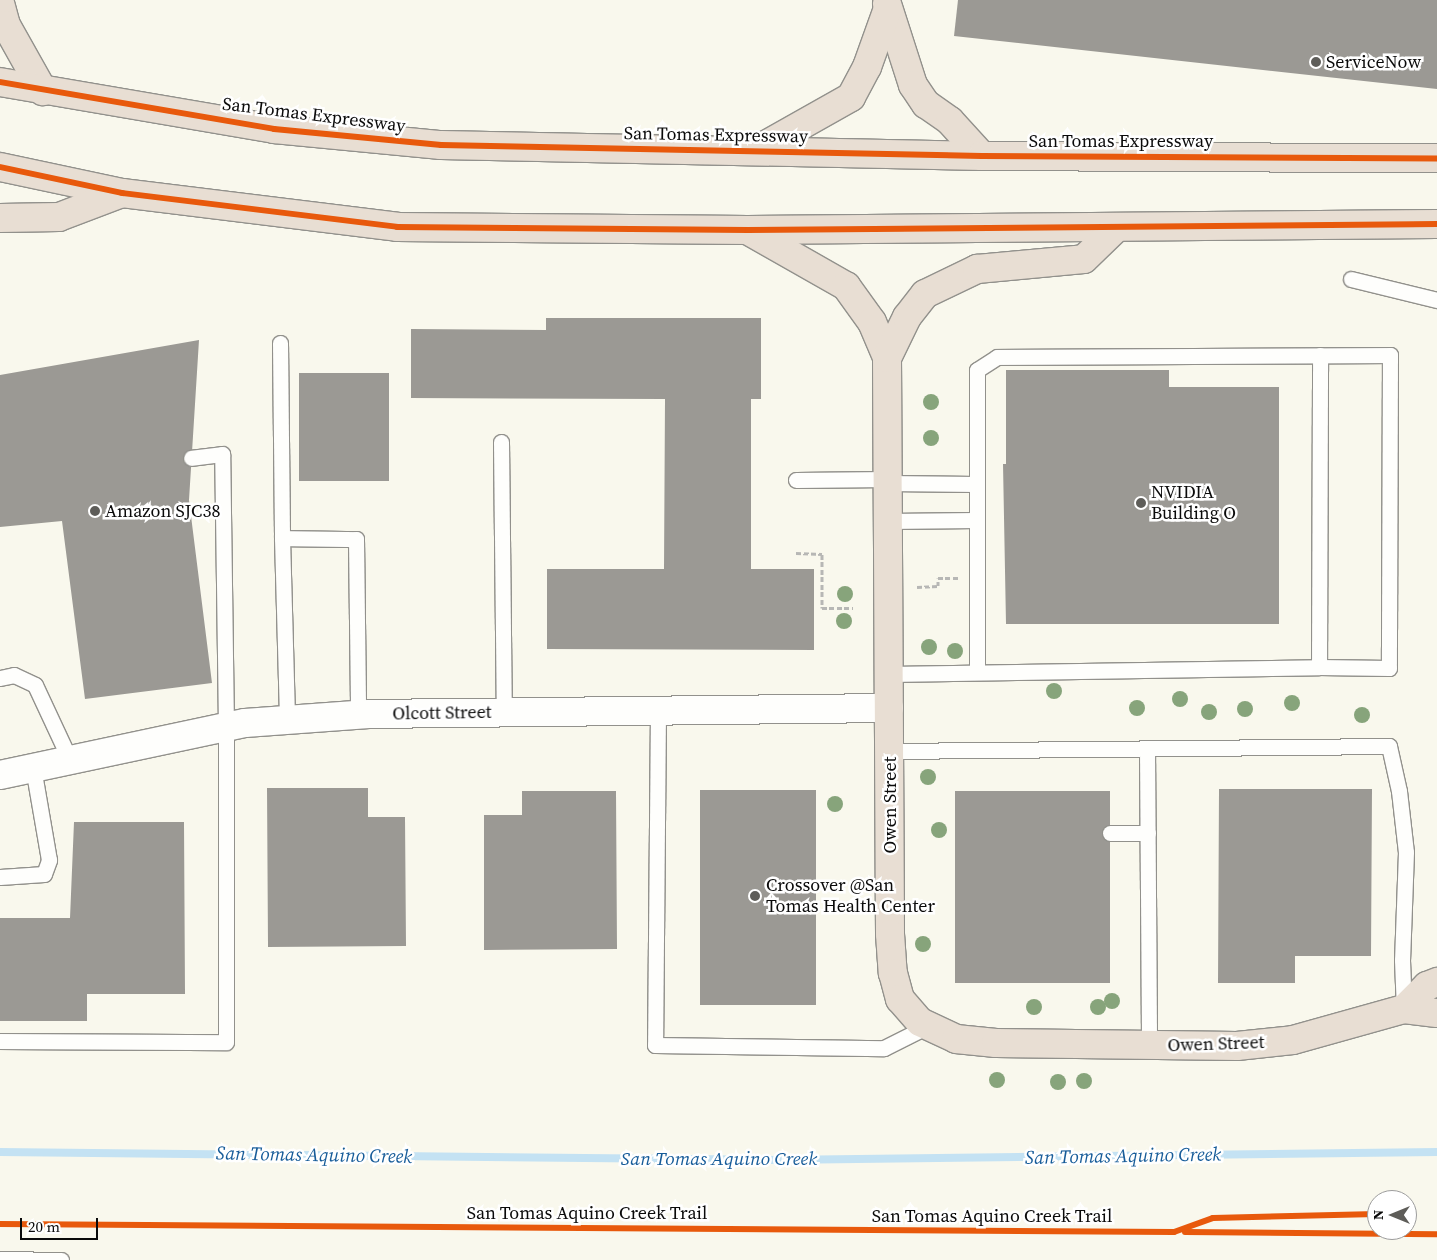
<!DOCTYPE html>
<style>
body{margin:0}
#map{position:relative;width:1437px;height:1260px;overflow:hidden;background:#f9f8ed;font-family:"Source Serif 4",serif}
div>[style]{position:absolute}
.stream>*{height:8px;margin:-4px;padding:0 4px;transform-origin:4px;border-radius:4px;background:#c4e2f3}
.building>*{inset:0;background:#9b9994;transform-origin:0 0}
.path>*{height:3px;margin-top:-1.5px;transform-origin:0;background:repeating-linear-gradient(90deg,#b7b7b5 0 5px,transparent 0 7.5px)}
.roads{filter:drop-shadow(1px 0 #92918c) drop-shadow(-1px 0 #92918c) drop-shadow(0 1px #92918c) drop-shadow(0 -1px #92918c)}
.lane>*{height:15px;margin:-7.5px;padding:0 7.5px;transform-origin:7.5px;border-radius:7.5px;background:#fefefc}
.street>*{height:28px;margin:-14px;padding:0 14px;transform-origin:14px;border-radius:14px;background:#fefefc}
.highway>*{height:28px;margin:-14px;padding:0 14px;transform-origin:14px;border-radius:14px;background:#e8ded3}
.cycleway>*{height:6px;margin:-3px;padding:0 3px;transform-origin:3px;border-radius:3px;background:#e8590c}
.trees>*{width:16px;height:16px;margin:-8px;border-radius:50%;background:#87a47b}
.dots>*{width:14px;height:14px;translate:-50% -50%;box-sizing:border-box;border:2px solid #fff;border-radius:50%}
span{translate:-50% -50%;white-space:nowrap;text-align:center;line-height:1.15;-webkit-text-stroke:5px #fff;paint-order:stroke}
.poi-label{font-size:18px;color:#0a0a0a}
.left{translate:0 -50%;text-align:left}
.street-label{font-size:18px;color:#0a0a0a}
.water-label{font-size:19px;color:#175c99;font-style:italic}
.north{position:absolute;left:1367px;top:1190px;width:50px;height:50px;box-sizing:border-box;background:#fff;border:1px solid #9d9d9d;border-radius:50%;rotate:270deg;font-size:14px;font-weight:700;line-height:20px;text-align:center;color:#0a0a0a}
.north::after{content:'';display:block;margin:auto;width:18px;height:22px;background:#5e5d59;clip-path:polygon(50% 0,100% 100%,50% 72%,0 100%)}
.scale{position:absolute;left:20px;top:1218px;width:78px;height:22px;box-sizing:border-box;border:2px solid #0a0a0a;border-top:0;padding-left:6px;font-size:15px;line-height:18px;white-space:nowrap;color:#0a0a0a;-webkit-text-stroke:4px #fff;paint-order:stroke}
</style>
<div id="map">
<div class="stream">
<div style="left:0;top:1152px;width:777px;rotate:0.59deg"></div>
<div style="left:777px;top:1160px;width:660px;rotate:-0.69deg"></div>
</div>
<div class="building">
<div style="clip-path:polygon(958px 0,1437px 0,1437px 89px,954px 36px)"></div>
<div style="clip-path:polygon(546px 318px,761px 318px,761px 399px,751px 399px,751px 569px,814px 569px,814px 650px,547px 649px,547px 569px,664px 569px,665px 399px,411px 398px,411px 329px,546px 330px)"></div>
<div style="clip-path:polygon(199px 340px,189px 500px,212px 683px,85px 699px,62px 521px,0 527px,0 375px)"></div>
<div style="clip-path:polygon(1006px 370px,1169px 370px,1169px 387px,1279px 387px,1279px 624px,1006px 624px,1003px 464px,1006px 464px)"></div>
<div style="left:299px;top:373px;width:90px;height:108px"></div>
<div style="clip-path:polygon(267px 788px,368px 788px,368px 817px,405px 817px,406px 946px,268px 947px)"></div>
<div style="clip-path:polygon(1219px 789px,1372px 789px,1371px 956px,1295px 956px,1295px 983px,1218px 983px)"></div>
<div style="left:700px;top:790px;width:116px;height:215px"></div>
<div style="clip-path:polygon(522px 791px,616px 791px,617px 949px,484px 950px,484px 815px,522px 815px)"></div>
<div style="left:1110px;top:791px;width:192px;height:155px;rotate:90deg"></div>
<div style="clip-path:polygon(74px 822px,184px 822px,185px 994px,87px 994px,87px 1021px,0 1021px,0 918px,70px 918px)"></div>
</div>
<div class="path">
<div style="left:796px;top:553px;width:26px;rotate:2deg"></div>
<div style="left:822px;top:554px;width:54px;rotate:90deg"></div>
<div style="left:822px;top:608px;width:31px"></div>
<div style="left:917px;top:587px;width:21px;rotate:-3deg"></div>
<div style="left:938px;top:586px;width:8px;rotate:-90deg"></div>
<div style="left:938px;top:578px;width:20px"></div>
</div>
<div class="roads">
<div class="lane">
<div style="left:1351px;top:279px;width:89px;rotate:13.7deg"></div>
<div style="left:280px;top:343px;width:195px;rotate:89.4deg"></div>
<div style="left:282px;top:538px;width:74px;rotate:0.8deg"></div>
<div style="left:356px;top:539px;width:176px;rotate:89.3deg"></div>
<div style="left:501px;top:442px;width:270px;rotate:89.4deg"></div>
<div style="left:796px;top:480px;width:92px;rotate:-0.6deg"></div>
<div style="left:888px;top:483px;width:87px;rotate:0.7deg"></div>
<div style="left:888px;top:521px;width:88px;rotate:-0.7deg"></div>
<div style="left:282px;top:538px;width:182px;rotate:88.4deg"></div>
<div style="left:977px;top:672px;width:302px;rotate:-90deg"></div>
<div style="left:977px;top:370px;width:24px;rotate:-33deg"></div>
<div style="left:997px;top:357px;width:393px;rotate:-0.3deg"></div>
<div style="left:1390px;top:355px;width:313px;rotate:90.2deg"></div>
<div style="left:1389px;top:668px;width:70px;rotate:-179.2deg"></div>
<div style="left:889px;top:674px;width:430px;rotate:-0.9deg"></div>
<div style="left:1319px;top:667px;width:312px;rotate:-89.8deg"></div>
<div style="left:0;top:678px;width:14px;rotate:-12deg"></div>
<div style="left:14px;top:675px;width:23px;rotate:25deg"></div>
<div style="left:35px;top:685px;width:83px;rotate:65deg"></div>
<div style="left:658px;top:710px;width:335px;rotate:90.5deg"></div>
<div style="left:655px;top:1045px;width:229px;rotate:0.8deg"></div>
<div style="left:884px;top:1048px;width:49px;rotate:-26.6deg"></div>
<div style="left:1147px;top:749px;width:297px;rotate:89.6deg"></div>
<div style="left:889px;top:751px;width:500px;rotate:-0.57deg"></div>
<div style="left:1389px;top:746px;width:46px;rotate:77.5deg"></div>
<div style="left:1399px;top:791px;width:61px;rotate:83.5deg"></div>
<div style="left:1406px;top:852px;width:108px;rotate:92.1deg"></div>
<div style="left:1402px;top:960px;width:49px;rotate:87.7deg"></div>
<div style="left:1110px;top:833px;width:38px"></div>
<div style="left:0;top:877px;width:44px;rotate:-3.9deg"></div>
<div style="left:44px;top:874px;width:15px;rotate:-70deg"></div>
<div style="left:49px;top:860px;width:94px;rotate:-99.8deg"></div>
<div style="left:0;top:1041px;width:226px;rotate:0.3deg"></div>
<div style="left:226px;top:1042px;width:315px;rotate:-90deg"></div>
<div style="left:226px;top:727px;width:273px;rotate:-90.8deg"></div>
<div style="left:222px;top:454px;width:31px;rotate:173deg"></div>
<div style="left:0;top:1259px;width:61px;rotate:0.9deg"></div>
</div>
<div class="street">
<div style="left:0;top:775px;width:250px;rotate:-12deg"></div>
<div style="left:245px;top:723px;width:124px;rotate:-4.2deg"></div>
<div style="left:369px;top:714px;width:520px;rotate:-0.66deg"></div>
</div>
<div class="highway">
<div style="left:0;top:3px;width:23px;rotate:75deg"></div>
<div style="left:6px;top:25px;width:76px;rotate:60.7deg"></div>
<div style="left:887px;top:4px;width:85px;rotate:72.2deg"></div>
<div style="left:913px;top:85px;width:23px;rotate:56deg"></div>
<div style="left:926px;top:104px;width:29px;rotate:35deg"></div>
<div style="left:950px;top:121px;width:47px;rotate:47.6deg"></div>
<div style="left:0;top:82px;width:278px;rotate:9.7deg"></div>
<div style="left:274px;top:129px;width:168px;rotate:5.5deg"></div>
<div style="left:441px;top:145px;width:541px;rotate:1.16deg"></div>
<div style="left:982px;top:156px;width:455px;rotate:0.3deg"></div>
<div style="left:757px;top:150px;width:108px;rotate:-29.4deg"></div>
<div style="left:851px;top:97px;width:34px;rotate:-62deg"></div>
<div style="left:867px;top:67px;width:59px;rotate:-70.3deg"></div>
<div style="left:0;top:167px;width:125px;rotate:12deg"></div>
<div style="left:122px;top:193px;width:277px;rotate:7deg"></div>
<div style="left:397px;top:227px;width:351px;rotate:0.5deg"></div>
<div style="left:748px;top:230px;width:689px;rotate:-0.5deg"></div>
<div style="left:0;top:218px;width:59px;rotate:-1deg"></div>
<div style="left:59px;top:217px;width:67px;rotate:-20.9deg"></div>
<div style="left:749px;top:231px;width:112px;rotate:29.6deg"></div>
<div style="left:846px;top:286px;width:44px;rotate:54.2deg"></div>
<div style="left:872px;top:322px;width:39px;rotate:67deg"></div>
<div style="left:887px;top:358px;width:576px;rotate:89.7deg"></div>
<div style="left:890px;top:934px;width:39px;rotate:86deg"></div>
<div style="left:893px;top:973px;width:27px;rotate:75deg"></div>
<div style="left:900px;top:999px;width:30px;rotate:49deg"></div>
<div style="left:920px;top:1022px;width:40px;rotate:25deg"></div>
<div style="left:956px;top:1039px;width:40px;rotate:5.7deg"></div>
<div style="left:996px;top:1043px;width:241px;rotate:0.7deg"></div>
<div style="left:1237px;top:1046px;width:56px;rotate:-6.1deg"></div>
<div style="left:1293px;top:1040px;width:115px;rotate:-15.6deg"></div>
<div style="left:1404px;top:1009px;width:33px;rotate:7deg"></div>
<div style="left:887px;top:358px;width:46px;rotate:-64deg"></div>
<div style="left:907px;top:317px;width:29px;rotate:-52deg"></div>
<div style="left:925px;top:294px;width:58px;rotate:-25.7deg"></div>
<div style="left:977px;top:269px;width:107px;rotate:-5.3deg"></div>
<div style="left:1084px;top:259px;width:45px;rotate:-44.1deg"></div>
<div style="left:1404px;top:1009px;width:33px;rotate:-45deg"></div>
<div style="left:1427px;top:986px;width:11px;rotate:-22deg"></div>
</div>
</div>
<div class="cycleway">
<div style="left:0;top:82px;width:278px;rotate:9.7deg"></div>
<div style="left:274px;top:129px;width:168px;rotate:5.5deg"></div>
<div style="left:441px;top:145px;width:541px;rotate:1.16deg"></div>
<div style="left:982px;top:156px;width:455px;rotate:0.3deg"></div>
<div style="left:0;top:167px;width:125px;rotate:12deg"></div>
<div style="left:122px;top:193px;width:277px;rotate:7deg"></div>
<div style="left:397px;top:227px;width:351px;rotate:0.5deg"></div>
<div style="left:748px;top:230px;width:689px;rotate:-0.5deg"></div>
<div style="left:0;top:1224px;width:1174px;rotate:0.39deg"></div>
<div style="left:1174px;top:1232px;width:41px;rotate:-19.7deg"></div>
<div style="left:1213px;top:1218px;width:164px;rotate:-1.4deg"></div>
<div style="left:1185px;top:1232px;width:252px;rotate:0.5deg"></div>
</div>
<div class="trees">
<div style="left:931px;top:402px"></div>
<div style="left:931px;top:438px"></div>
<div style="left:845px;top:594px"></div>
<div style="left:844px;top:621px"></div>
<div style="left:929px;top:647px"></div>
<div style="left:955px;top:651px"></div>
<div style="left:1054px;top:691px"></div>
<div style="left:1180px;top:699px"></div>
<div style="left:1292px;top:703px"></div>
<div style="left:1137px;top:708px"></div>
<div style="left:1245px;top:709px"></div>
<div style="left:1209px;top:712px"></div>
<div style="left:1362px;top:715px"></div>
<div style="left:928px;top:777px"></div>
<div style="left:835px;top:804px"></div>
<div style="left:939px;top:830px"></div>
<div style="left:923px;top:944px"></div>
<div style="left:1112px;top:1001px"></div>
<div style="left:1034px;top:1007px"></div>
<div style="left:1098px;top:1007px"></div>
<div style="left:997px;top:1080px"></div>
<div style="left:1084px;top:1081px"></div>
<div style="left:1058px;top:1082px"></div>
</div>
<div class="dots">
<div style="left:1316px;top:62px;background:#5e5d59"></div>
<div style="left:1141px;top:503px;background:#5e5d59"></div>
<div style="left:95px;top:511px;background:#5e5d59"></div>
<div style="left:755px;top:896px;background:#5e5d59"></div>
</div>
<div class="poi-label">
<span class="left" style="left:1326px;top:62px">ServiceNow</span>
<span class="left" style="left:1151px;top:503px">NVIDIA<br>Building O</span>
<span class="left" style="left:105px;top:511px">Amazon SJC38</span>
<span class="left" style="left:766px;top:896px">Crossover @San<br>Tomas Health Center</span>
</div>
<div class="street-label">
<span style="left:314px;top:115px;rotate:7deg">San Tomas Expressway</span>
<span style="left:716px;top:135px;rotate:1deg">San Tomas Expressway</span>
<span style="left:1121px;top:141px">San Tomas Expressway</span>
<span style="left:442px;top:713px;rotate:-1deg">Olcott Street</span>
<span style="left:890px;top:805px;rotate:-90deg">Owen Street</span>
<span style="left:1216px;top:1044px;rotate:-2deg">Owen Street</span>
<span style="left:587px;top:1213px">San Tomas Aquino Creek Trail</span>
<span style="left:992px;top:1216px">San Tomas Aquino Creek Trail</span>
</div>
<div class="water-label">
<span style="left:314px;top:1155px;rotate:1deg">San Tomas Aquino Creek</span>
<span style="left:1123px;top:1156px;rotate:-1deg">San Tomas Aquino Creek</span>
<span style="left:719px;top:1159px">San Tomas Aquino Creek</span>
</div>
<div class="north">N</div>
<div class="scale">20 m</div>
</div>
